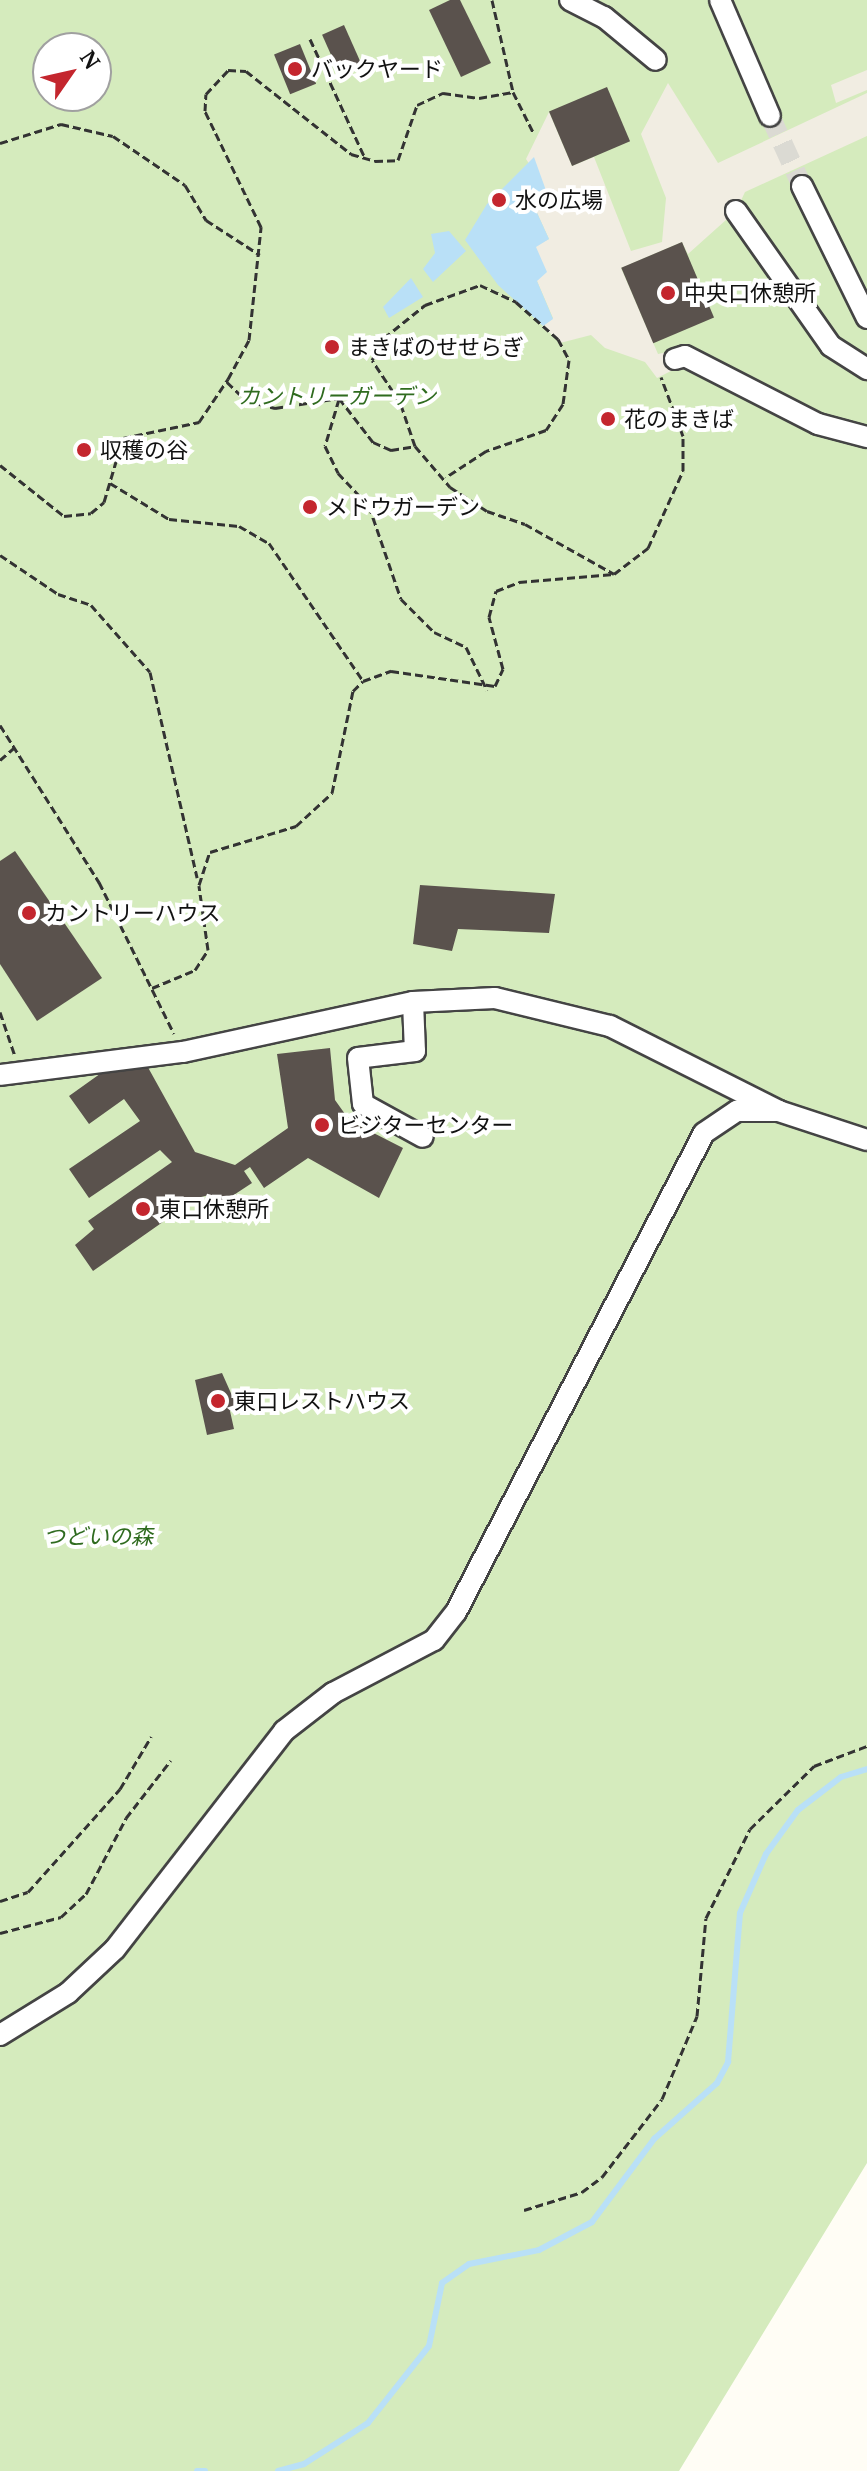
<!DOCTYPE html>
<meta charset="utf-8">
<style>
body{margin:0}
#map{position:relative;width:867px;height:2471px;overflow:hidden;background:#fffdf5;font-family:"PT Serif","Noto Sans JP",serif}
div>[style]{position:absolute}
.green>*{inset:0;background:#d5ebbd}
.plaza>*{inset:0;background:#f1ede2}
.water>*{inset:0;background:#b9e0f7}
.stream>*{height:6px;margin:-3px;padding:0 3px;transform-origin:3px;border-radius:3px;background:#b9e0f7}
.building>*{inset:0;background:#5a524d;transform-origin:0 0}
.minor-tunnel>*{height:20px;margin-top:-10px;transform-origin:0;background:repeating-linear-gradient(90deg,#dbdad3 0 20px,transparent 0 30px)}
.path>*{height:3px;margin-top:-1.5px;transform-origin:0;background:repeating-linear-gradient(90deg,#333 0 8px,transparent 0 12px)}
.roads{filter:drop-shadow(2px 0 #444) drop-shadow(-2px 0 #444) drop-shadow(0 2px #444) drop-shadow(0 -2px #444)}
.minor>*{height:20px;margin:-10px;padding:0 10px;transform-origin:10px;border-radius:10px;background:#fff}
.dots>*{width:22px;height:22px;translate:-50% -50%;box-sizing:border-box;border:4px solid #fff;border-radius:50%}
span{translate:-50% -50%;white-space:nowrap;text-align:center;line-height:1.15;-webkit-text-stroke:8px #fff;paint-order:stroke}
.poi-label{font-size:22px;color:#111}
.left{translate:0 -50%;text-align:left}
.park-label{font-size:22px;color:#2f6b1f;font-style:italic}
.north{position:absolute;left:32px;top:32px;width:80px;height:80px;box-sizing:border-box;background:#fff;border:2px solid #a0a0a0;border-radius:50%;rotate:56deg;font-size:22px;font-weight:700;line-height:32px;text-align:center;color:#111}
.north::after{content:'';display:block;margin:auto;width:28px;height:36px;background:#c4262e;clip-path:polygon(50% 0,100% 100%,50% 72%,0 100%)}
</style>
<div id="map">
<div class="green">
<div style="clip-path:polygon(evenodd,0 0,867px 0,867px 2163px,679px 2471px,0 2471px,0 0,48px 48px,96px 48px,96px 96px,48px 96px,48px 48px)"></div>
</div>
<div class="plaza">
<div style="clip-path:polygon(867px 70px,867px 90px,836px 103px,831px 85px)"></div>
<div style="clip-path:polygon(668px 83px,718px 163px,867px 93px,867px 136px,745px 192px,736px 211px,688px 254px,682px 242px,621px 268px,658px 354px,672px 351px,679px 367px,657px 378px,645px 362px,605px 348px,591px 335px,560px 343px,543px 326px,553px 318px,537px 281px,536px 246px,549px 239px,533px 204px,533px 159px,530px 165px,526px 159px,549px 112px,572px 166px,594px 157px,631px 251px,662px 242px,666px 198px,641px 134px)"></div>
</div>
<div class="water">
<div style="clip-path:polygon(534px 157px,548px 196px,533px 204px,549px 239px,536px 247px,547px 272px,537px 281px,553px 319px,543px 326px,498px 285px,465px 240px,487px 204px)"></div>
<div style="clip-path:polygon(449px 231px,466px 251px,433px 282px,423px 269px,435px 253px,431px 234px)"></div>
<div style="clip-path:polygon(411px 278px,423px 297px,389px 318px,383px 307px)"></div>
</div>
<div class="stream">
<div style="left:197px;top:2471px;width:8px"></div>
<div style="left:278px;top:2471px;width:27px;rotate:-15deg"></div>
<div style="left:304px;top:2464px;width:76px;rotate:-32.6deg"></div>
<div style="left:368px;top:2423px;width:98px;rotate:-51.6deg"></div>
<div style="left:429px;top:2346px;width:64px;rotate:-78.3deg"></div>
<div style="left:442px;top:2283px;width:33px;rotate:-35deg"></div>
<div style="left:469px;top:2264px;width:71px;rotate:-11.3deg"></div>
<div style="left:539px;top:2250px;width:60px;rotate:-27.8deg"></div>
<div style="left:592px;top:2222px;width:104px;rotate:-53.2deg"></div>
<div style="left:654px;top:2139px;width:84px;rotate:-41.6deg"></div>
<div style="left:717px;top:2083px;width:24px;rotate:-62deg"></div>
<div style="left:728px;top:2062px;width:149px;rotate:-85.4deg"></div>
<div style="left:740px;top:1913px;width:64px;rotate:-66.2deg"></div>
<div style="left:766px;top:1854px;width:54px;rotate:-54deg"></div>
<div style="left:798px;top:1810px;width:54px;rotate:-37.5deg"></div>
<div style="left:841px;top:1777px;width:27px;rotate:-17deg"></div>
</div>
<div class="building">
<div style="clip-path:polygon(450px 0,460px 0,491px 63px,461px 77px,429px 10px)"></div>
<div style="left:344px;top:25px;width:43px;height:24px;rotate:66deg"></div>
<div style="left:300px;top:44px;width:43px;height:28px;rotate:68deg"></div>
<div style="left:607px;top:87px;width:59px;height:63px;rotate:67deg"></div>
<div style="left:682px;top:242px;width:82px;height:66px;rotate:67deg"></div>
<div style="clip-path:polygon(15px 851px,102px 978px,37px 1021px,0 964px,0 861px)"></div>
<div style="clip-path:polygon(420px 885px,555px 894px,549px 933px,458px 929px,452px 951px,413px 944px)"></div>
<div style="clip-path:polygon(330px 1048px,335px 1100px,350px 1121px,403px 1148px,379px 1198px,308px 1158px,264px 1188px,250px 1167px,244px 1171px,252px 1183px,217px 1206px,209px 1195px,197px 1198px,93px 1271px,75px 1245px,94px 1229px,88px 1221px,172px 1162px,160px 1150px,89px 1198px,69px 1169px,140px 1121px,124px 1099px,89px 1124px,69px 1096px,104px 1071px,145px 1062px,195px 1152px,235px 1165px,288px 1128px,277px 1054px)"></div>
<div style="clip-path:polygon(222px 1373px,238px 1409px,230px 1411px,234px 1429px,207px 1435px,195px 1380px)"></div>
</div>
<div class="minor-tunnel">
<div style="left:770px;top:116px;width:77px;rotate:65.4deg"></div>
</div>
<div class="path">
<div style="left:492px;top:0;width:94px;rotate:77.1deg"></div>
<div style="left:513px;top:92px;width:47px;rotate:63.4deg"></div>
<div style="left:310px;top:39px;width:131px;rotate:65.2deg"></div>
<div style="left:0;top:143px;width:64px;rotate:-17.3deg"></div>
<div style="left:61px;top:124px;width:53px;rotate:13deg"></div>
<div style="left:113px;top:136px;width:87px;rotate:34.2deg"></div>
<div style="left:185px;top:185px;width:41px;rotate:59deg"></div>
<div style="left:206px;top:220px;width:64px;rotate:32.9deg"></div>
<div style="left:227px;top:382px;width:28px;rotate:44deg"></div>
<div style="left:247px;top:401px;width:29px;rotate:14deg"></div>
<div style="left:275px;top:408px;width:65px;rotate:-8.9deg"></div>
<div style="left:339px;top:398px;width:56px;rotate:52.3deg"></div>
<div style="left:373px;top:442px;width:20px;rotate:24deg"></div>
<div style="left:391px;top:450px;width:24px;rotate:-9deg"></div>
<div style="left:415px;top:446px;width:54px;rotate:49.5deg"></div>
<div style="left:450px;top:487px;width:44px;rotate:33deg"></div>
<div style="left:487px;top:511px;width:40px;rotate:18.9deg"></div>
<div style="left:525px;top:524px;width:102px;rotate:29.3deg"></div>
<div style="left:339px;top:399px;width:49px;rotate:106.6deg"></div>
<div style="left:325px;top:446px;width:30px;rotate:64deg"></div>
<div style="left:338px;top:473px;width:45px;rotate:46.8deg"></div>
<div style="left:369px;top:506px;width:98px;rotate:71deg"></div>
<div style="left:401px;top:599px;width:47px;rotate:45deg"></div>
<div style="left:434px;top:632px;width:35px;rotate:25deg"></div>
<div style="left:466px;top:647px;width:48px;rotate:64deg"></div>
<div style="left:415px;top:446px;width:46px;rotate:-108.8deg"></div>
<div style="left:400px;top:402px;width:50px;rotate:-123.7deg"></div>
<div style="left:372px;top:360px;width:25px;rotate:-61deg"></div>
<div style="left:384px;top:338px;width:53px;rotate:-38.8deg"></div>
<div style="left:425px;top:305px;width:59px;rotate:-20deg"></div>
<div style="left:480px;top:285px;width:40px;rotate:25deg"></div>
<div style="left:516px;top:302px;width:56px;rotate:41.4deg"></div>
<div style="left:558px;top:339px;width:24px;rotate:62deg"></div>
<div style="left:569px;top:360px;width:44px;rotate:97.8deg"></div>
<div style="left:563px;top:404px;width:31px;rotate:123deg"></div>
<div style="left:546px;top:430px;width:64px;rotate:160.7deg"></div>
<div style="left:486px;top:451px;width:48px;rotate:147deg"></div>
<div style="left:0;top:465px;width:82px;rotate:38.6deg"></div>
<div style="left:64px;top:516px;width:27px;rotate:-6deg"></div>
<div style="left:91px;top:513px;width:17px;rotate:-40deg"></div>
<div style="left:104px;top:502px;width:67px;rotate:-73.5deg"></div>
<div style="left:123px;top:438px;width:78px;rotate:-11.9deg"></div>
<div style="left:199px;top:422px;width:52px;rotate:-56deg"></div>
<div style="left:228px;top:379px;width:44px;rotate:-61.7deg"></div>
<div style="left:249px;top:340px;width:114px;rotate:-83.9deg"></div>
<div style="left:261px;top:227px;width:129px;rotate:-115.8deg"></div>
<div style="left:205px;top:111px;width:17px;rotate:-87deg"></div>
<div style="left:206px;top:94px;width:33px;rotate:-47deg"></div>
<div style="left:228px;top:70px;width:18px;rotate:3deg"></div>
<div style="left:246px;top:71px;width:134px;rotate:38.3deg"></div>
<div style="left:351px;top:154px;width:25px;rotate:16deg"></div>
<div style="left:375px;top:161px;width:23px;rotate:-2deg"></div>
<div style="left:398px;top:160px;width:58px;rotate:-70.9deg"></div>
<div style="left:417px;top:105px;width:29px;rotate:-25deg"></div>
<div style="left:443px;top:93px;width:36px;rotate:8deg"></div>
<div style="left:479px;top:98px;width:35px;rotate:-10deg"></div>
<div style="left:110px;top:483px;width:69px;rotate:31.4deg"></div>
<div style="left:169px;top:519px;width:70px;rotate:5.7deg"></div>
<div style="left:239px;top:526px;width:34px;rotate:30deg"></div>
<div style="left:269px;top:543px;width:167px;rotate:55.7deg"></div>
<div style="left:0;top:555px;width:70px;rotate:33.9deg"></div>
<div style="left:58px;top:594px;width:35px;rotate:18deg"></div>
<div style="left:91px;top:605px;width:89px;rotate:48.6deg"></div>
<div style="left:150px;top:672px;width:211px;rotate:77.1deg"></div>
<div style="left:0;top:725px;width:186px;rotate:57.8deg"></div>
<div style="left:99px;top:882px;width:169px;rotate:63.7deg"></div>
<div style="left:0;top:760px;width:20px;rotate:-41deg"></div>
<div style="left:199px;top:885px;width:35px;rotate:-72deg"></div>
<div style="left:210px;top:852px;width:90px;rotate:-16.8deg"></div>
<div style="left:296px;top:826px;width:49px;rotate:-42.5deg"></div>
<div style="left:332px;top:793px;width:104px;rotate:-78.4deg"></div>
<div style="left:353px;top:691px;width:14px;rotate:-45deg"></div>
<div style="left:363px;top:681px;width:30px;rotate:-20deg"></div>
<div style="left:391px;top:671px;width:105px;rotate:8.2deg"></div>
<div style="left:495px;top:686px;width:19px;rotate:-65deg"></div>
<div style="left:503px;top:669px;width:54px;rotate:-105.1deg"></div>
<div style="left:489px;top:617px;width:27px;rotate:-75deg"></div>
<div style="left:496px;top:591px;width:25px;rotate:-21deg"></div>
<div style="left:519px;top:582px;width:95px;rotate:-4.8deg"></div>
<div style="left:614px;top:574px;width:43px;rotate:-37.4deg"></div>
<div style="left:648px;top:548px;width:85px;rotate:-65.6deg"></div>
<div style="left:683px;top:471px;width:35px;rotate:-90deg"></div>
<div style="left:683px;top:436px;width:63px;rotate:-110.4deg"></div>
<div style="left:152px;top:988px;width:47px;rotate:-22.7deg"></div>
<div style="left:195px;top:970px;width:24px;rotate:-57deg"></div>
<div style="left:208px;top:950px;width:65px;rotate:-98deg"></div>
<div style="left:0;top:1012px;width:46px;rotate:71.2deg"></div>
<div style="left:0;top:1901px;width:29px;rotate:-18deg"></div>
<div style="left:28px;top:1892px;width:138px;rotate:-48.2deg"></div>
<div style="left:120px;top:1789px;width:61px;rotate:-59.2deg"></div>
<div style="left:0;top:1933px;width:63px;rotate:-14.7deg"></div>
<div style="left:61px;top:1917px;width:34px;rotate:-43deg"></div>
<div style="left:86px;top:1894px;width:86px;rotate:-62.2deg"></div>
<div style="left:126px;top:1818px;width:73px;rotate:-52.2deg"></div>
<div style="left:524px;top:2210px;width:61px;rotate:-17.2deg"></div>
<div style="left:582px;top:2192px;width:25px;rotate:-37deg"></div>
<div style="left:602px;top:2177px;width:98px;rotate:-52.4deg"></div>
<div style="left:662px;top:2099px;width:90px;rotate:-67.1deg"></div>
<div style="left:697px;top:2016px;width:98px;rotate:-84.8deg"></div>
<div style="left:706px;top:1918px;width:99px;rotate:-63.7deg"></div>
<div style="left:750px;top:1829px;width:90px;rotate:-44.5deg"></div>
<div style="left:814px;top:1766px;width:57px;rotate:-20.7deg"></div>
</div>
<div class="roads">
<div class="minor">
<div style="left:570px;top:0;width:38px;rotate:27deg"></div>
<div style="left:604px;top:17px;width:67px;rotate:39.6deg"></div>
<div style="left:720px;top:0;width:126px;rotate:66.7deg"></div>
<div style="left:802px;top:186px;width:147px;rotate:63.8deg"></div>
<div style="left:736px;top:211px;width:165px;rotate:54.9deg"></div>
<div style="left:831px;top:346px;width:43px;rotate:32.6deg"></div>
<div style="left:675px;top:359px;width:10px;rotate:-17deg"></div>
<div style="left:685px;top:356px;width:149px;rotate:27.1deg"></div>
<div style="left:818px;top:424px;width:51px;rotate:14.9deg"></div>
<div style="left:413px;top:1002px;width:49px;rotate:87.7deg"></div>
<div style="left:415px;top:1051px;width:57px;rotate:173deg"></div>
<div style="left:358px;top:1058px;width:46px;rotate:83.8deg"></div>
<div style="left:363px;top:1104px;width:68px;rotate:28.8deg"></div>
<div style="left:0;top:1075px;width:184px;rotate:-7.2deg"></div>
<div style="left:183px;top:1052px;width:235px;rotate:-12.3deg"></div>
<div style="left:413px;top:1002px;width:82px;rotate:-2.8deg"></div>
<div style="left:495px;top:998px;width:118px;rotate:13.7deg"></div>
<div style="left:610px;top:1026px;width:189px;rotate:26.7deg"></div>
<div style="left:779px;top:1111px;width:93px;rotate:18.2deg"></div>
<div style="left:0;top:2035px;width:80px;rotate:-31.7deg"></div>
<div style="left:68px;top:1993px;width:64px;rotate:-43.1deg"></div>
<div style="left:115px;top:1949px;width:276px;rotate:-52.2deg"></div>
<div style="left:284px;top:1731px;width:62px;rotate:-37.8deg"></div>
<div style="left:333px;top:1693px;width:114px;rotate:-27.7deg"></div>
<div style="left:434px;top:1640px;width:36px;rotate:-52deg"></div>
<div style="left:456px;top:1612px;width:539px;rotate:-62.63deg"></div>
<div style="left:704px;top:1133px;width:40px;rotate:-34deg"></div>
<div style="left:737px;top:1111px;width:42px"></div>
</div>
</div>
<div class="dots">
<div style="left:295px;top:69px;background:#c4262e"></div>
<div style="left:499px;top:200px;background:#c4262e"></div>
<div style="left:668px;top:293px;background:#c4262e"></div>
<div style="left:332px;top:347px;background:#c4262e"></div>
<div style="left:608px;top:419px;background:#c4262e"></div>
<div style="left:84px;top:450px;background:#c4262e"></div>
<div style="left:310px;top:507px;background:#c4262e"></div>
<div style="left:29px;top:913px;background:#c4262e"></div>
<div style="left:322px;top:1125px;background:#c4262e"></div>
<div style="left:143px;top:1209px;background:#c4262e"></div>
<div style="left:218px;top:1401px;background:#c4262e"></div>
</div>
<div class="poi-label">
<span class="left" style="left:311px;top:69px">バックヤード</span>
<span class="left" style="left:515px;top:200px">水の広場</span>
<span class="left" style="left:684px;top:293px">中央口休憩所</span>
<span class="left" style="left:348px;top:347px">まきばのせせらぎ</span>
<span class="left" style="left:624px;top:419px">花のまきば</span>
<span class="left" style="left:100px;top:450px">収穫の谷</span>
<span class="left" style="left:326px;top:507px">メドウガーデン</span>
<span class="left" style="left:45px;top:913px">カントリーハウス</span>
<span class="left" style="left:338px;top:1125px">ビジターセンター</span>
<span class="left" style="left:159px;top:1209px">東口休憩所</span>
<span class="left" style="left:234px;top:1401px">東口レストハウス</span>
</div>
<div class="park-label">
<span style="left:337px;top:396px">カントリーガーデン</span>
<span style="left:98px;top:1536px">つどいの森</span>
</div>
<div class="north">N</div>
</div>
